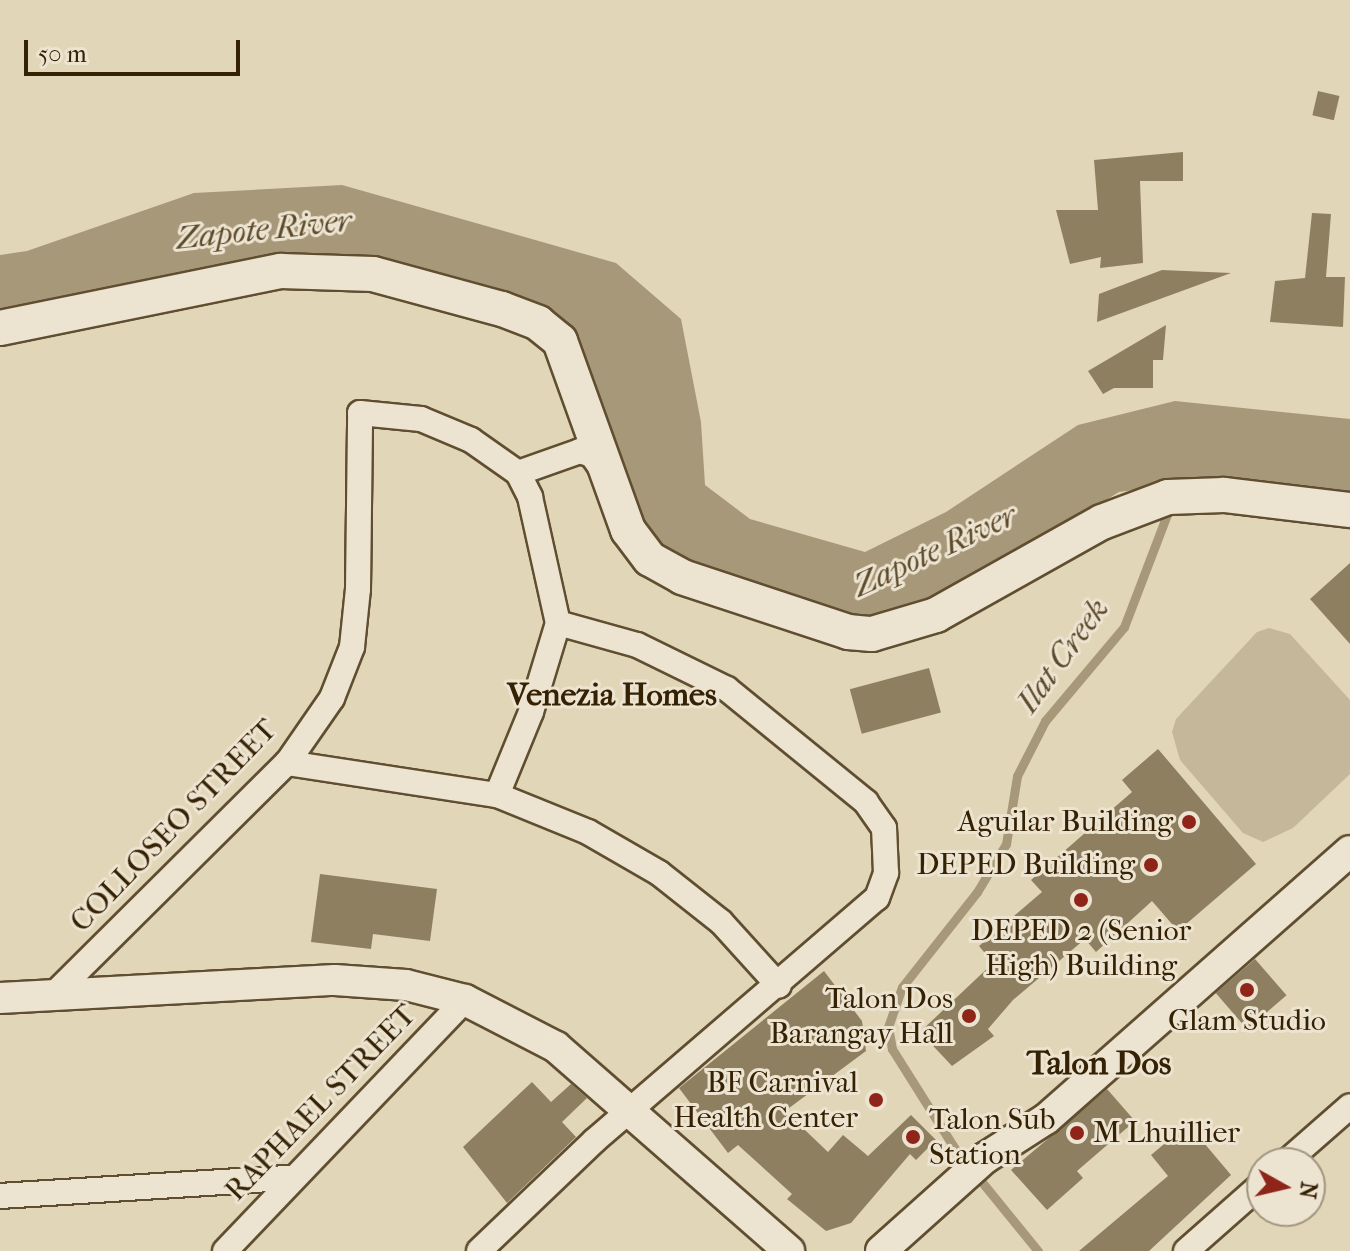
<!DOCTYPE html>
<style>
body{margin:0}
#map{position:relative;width:1350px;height:1251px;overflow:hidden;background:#e2d6b8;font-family:"IM FELL French Canon",serif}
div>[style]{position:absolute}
.green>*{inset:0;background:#c5b799}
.water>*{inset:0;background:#a7987a}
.stream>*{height:9px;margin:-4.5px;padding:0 4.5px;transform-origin:4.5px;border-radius:4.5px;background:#a7987a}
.building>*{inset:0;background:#8f7f61;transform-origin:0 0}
.roads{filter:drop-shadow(2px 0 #604e30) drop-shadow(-2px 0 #604e30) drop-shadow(0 2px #604e30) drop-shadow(0 -2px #604e30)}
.minor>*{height:24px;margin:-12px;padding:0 12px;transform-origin:12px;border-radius:12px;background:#ece4d1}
.tertiary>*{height:30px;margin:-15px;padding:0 15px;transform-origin:15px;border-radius:15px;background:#ece4d1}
.secondary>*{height:34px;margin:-17px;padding:0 17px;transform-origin:17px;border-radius:17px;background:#ece4d1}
.dots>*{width:22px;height:22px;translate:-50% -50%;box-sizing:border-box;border:4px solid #ece4d1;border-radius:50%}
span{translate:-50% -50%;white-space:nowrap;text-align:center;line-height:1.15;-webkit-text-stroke:6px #ece4d1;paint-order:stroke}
.poi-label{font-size:30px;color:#352103}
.right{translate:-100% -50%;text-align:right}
.left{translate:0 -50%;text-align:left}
.street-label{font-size:30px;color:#352103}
.water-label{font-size:32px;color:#5d4b2d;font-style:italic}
.neighbourhood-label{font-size:32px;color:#352103;font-weight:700}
.quarter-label{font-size:34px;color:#352103;font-weight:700}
.north{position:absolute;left:1246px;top:1147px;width:80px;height:80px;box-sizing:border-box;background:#ece4d1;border:2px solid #a3967f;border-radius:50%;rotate:98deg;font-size:22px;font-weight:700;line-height:32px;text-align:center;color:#352103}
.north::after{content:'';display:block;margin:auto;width:28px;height:36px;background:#8f2418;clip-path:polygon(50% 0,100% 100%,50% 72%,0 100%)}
.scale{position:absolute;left:24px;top:40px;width:216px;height:36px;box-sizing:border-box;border:4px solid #352103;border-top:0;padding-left:10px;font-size:24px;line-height:28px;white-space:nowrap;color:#352103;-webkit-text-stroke:6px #ece4d1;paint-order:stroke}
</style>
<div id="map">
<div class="green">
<div style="clip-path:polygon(1269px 628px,1290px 634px,1350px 700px,1350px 774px,1293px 828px,1263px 842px,1243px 833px,1180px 760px,1172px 732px,1176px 719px,1257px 632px)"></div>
</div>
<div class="water">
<div style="clip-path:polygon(342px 185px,616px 263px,681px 319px,701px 422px,705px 485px,750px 519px,865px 552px,946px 512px,1078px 425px,1175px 401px,1350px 419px,1350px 500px,1215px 479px,1119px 492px,988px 573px,863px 624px,637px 542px,572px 335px,382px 260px,0 313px,0 255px,27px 251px,194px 193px)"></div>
</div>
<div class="stream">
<div style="left:1038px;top:1251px;width:132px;rotate:-129.1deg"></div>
<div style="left:955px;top:1149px;width:118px;rotate:-122.2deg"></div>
<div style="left:892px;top:1049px;width:22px;rotate:-100deg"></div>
<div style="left:888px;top:1027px;width:42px;rotate:-70.7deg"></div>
<div style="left:902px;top:987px;width:121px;rotate:-51.7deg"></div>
<div style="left:977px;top:892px;width:56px;rotate:-58.9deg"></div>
<div style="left:1006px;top:844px;width:69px;rotate:-80.8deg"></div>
<div style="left:1017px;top:776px;width:62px;rotate:-63deg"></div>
<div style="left:1045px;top:721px;width:123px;rotate:-50deg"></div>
<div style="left:1124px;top:627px;width:132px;rotate:-69.1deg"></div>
</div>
<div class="building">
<div style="left:1318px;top:91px;width:22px;height:25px;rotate:13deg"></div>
<div style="clip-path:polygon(1183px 152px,1183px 181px,1140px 181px,1143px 263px,1100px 268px,1101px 257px,1070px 264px,1056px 210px,1098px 210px,1094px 160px)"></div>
<div style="clip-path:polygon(1312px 213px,1331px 214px,1326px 277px,1345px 277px,1343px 327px,1270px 322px,1275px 281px,1305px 278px)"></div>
<div style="clip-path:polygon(1162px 270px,1231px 273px,1097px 322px,1099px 294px)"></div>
<div style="clip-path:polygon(1166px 325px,1163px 360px,1153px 360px,1153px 388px,1114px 388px,1103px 394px,1088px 371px)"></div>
<div style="clip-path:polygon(1350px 563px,1350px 644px,1310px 599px)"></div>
<div style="left:929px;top:668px;width:46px;height:82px;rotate:75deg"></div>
<div style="clip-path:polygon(1158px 749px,1256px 864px,1178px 931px,1152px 901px,1096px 952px,1085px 939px,1013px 1000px,988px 1029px,994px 1036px,952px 1066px,920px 1032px,993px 963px,979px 946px,1042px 892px,1031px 880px,1132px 792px,1122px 780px)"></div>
<div style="clip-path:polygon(320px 874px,437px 889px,430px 941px,373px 934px,371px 949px,311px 942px)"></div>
<div style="left:1255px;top:959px;width:48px;height:52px;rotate:49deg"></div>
<div style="clip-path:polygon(824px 971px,862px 1021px,866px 1051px,785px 1111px,828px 1152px,843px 1135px,868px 1156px,911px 1115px,936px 1140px,916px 1160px,910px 1154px,851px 1223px,826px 1231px,787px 1199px,792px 1194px,738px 1145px,728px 1153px,679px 1088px)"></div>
<div style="clip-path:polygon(532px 1082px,551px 1102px,571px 1084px,587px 1098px,562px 1122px,576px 1137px,507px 1203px,463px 1147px)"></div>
<div style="clip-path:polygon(1107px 1089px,1135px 1121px,1077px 1171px,1083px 1178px,1047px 1210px,1011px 1170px)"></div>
<div style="clip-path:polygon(1188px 1124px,1231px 1175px,1149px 1251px,1079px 1251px,1168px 1176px,1151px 1155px)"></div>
</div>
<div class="roads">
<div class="minor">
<div style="left:518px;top:473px;width:66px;rotate:-19.5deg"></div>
<div style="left:580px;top:451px;width:13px;rotate:18deg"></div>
<div style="left:592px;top:455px;width:19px;rotate:55deg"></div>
<div style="left:287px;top:763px;width:212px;rotate:8.7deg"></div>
<div style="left:497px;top:795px;width:98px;rotate:22.1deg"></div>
<div style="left:588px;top:832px;width:82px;rotate:30deg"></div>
<div style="left:659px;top:873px;width:79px;rotate:38.3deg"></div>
<div style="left:721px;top:922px;width:86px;rotate:47.8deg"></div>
<div style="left:55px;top:993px;width:327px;rotate:-44.8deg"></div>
<div style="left:287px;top:763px;width:79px;rotate:-55.3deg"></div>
<div style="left:332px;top:698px;width:55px;rotate:-68.6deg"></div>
<div style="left:352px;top:647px;width:58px;rotate:-84.1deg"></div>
<div style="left:358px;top:589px;width:176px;rotate:-89.3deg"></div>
<div style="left:360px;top:413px;width:61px;rotate:5.6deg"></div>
<div style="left:421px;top:419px;width:54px;rotate:22.8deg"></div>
<div style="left:471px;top:440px;width:57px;rotate:35.1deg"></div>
<div style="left:518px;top:473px;width:27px;rotate:63deg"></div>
<div style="left:530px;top:497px;width:129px;rotate:77.5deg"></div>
<div style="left:558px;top:623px;width:93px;rotate:106.9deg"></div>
<div style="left:531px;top:712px;width:90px;rotate:112.3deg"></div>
<div style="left:1285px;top:1163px;width:86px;rotate:-41.2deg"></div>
<div style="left:0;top:1196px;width:290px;rotate:-3.6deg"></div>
<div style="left:225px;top:1251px;width:347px;rotate:-46.3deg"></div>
<div style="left:479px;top:1251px;width:159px;rotate:-43.7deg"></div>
<div style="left:594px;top:1141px;width:373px;rotate:-40.7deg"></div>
<div style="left:877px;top:898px;width:27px;rotate:-70deg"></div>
<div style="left:886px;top:873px;width:45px;rotate:-92.5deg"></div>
<div style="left:884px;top:828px;width:32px;rotate:-125deg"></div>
<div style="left:866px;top:802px;width:179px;rotate:-140.9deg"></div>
<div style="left:727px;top:689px;width:100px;rotate:-153.9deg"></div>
<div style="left:637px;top:645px;width:82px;rotate:-164.4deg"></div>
<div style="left:1186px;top:1251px;width:101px;rotate:-41.4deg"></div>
</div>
<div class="tertiary">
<div style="left:0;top:998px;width:335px;rotate:-3.1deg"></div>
<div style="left:335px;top:980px;width:71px;rotate:4deg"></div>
<div style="left:406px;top:985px;width:61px;rotate:14.3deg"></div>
<div style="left:465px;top:1000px;width:102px;rotate:27.3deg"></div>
<div style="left:556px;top:1047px;width:310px;rotate:41.2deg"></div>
<div style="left:881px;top:1251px;width:140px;rotate:-41.8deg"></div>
<div style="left:985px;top:1158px;width:72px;rotate:-32.6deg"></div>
<div style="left:1046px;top:1119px;width:405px;rotate:-41.4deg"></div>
</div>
<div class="secondary">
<div style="left:0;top:328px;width:287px;rotate:-11.5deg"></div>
<div style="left:281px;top:271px;width:92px;rotate:1.9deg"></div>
<div style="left:373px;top:274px;width:134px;rotate:15.2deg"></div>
<div style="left:502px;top:309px;width:39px;rotate:21deg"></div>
<div style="left:538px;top:323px;width:28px;rotate:39deg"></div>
<div style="left:560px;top:341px;width:201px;rotate:70.2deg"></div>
<div style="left:628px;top:530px;width:36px;rotate:53deg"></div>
<div style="left:650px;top:559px;width:37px;rotate:29deg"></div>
<div style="left:682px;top:577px;width:175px;rotate:18.3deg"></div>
<div style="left:848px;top:632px;width:24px;rotate:5deg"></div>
<div style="left:872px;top:634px;width:67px;rotate:-16.5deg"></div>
<div style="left:936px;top:615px;width:190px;rotate:-29.3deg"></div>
<div style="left:1102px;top:522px;width:71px;rotate:-20.7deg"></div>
<div style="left:1168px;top:497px;width:56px;rotate:-2deg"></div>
<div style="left:1224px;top:495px;width:127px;rotate:6.8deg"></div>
</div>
</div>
<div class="dots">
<div style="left:1189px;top:822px;background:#8f2418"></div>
<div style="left:1151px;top:865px;background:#8f2418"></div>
<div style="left:1081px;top:900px;background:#8f2418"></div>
<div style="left:1247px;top:990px;background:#8f2418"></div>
<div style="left:969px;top:1016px;background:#8f2418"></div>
<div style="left:876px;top:1100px;background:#8f2418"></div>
<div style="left:1077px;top:1133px;background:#8f2418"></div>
<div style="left:913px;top:1137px;background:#8f2418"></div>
</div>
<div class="poi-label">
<span class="right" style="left:1173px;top:822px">Aguilar Building</span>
<span class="right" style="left:1135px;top:865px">DEPED Building</span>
<span style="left:1081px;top:948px">DEPED 2 (Senior<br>High) Building</span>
<span class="right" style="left:953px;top:1016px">Talon Dos<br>Barangay Hall</span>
<span style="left:1247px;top:1021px">Glam Studio</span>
<span class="right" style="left:858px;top:1100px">BF Carnival<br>Health Center</span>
<span class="left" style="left:929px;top:1137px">Talon Sub<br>Station</span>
<span class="left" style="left:1093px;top:1133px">M Lhuillier</span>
</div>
<div class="street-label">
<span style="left:174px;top:826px;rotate:-46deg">COLLOSEO STREET</span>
<span style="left:321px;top:1103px;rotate:-46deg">RAPHAEL STREET</span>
</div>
<div class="water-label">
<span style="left:264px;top:230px;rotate:-6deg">Zapote River</span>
<span style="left:935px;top:551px;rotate:-25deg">Zapote River</span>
<span style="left:1063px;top:656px;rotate:-54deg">Ilat Creek</span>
</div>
<div class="neighbourhood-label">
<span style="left:612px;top:695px">Venezia Homes</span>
</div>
<div class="quarter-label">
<span style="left:1099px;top:1064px">Talon Dos</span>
</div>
<div class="north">N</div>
<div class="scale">50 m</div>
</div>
